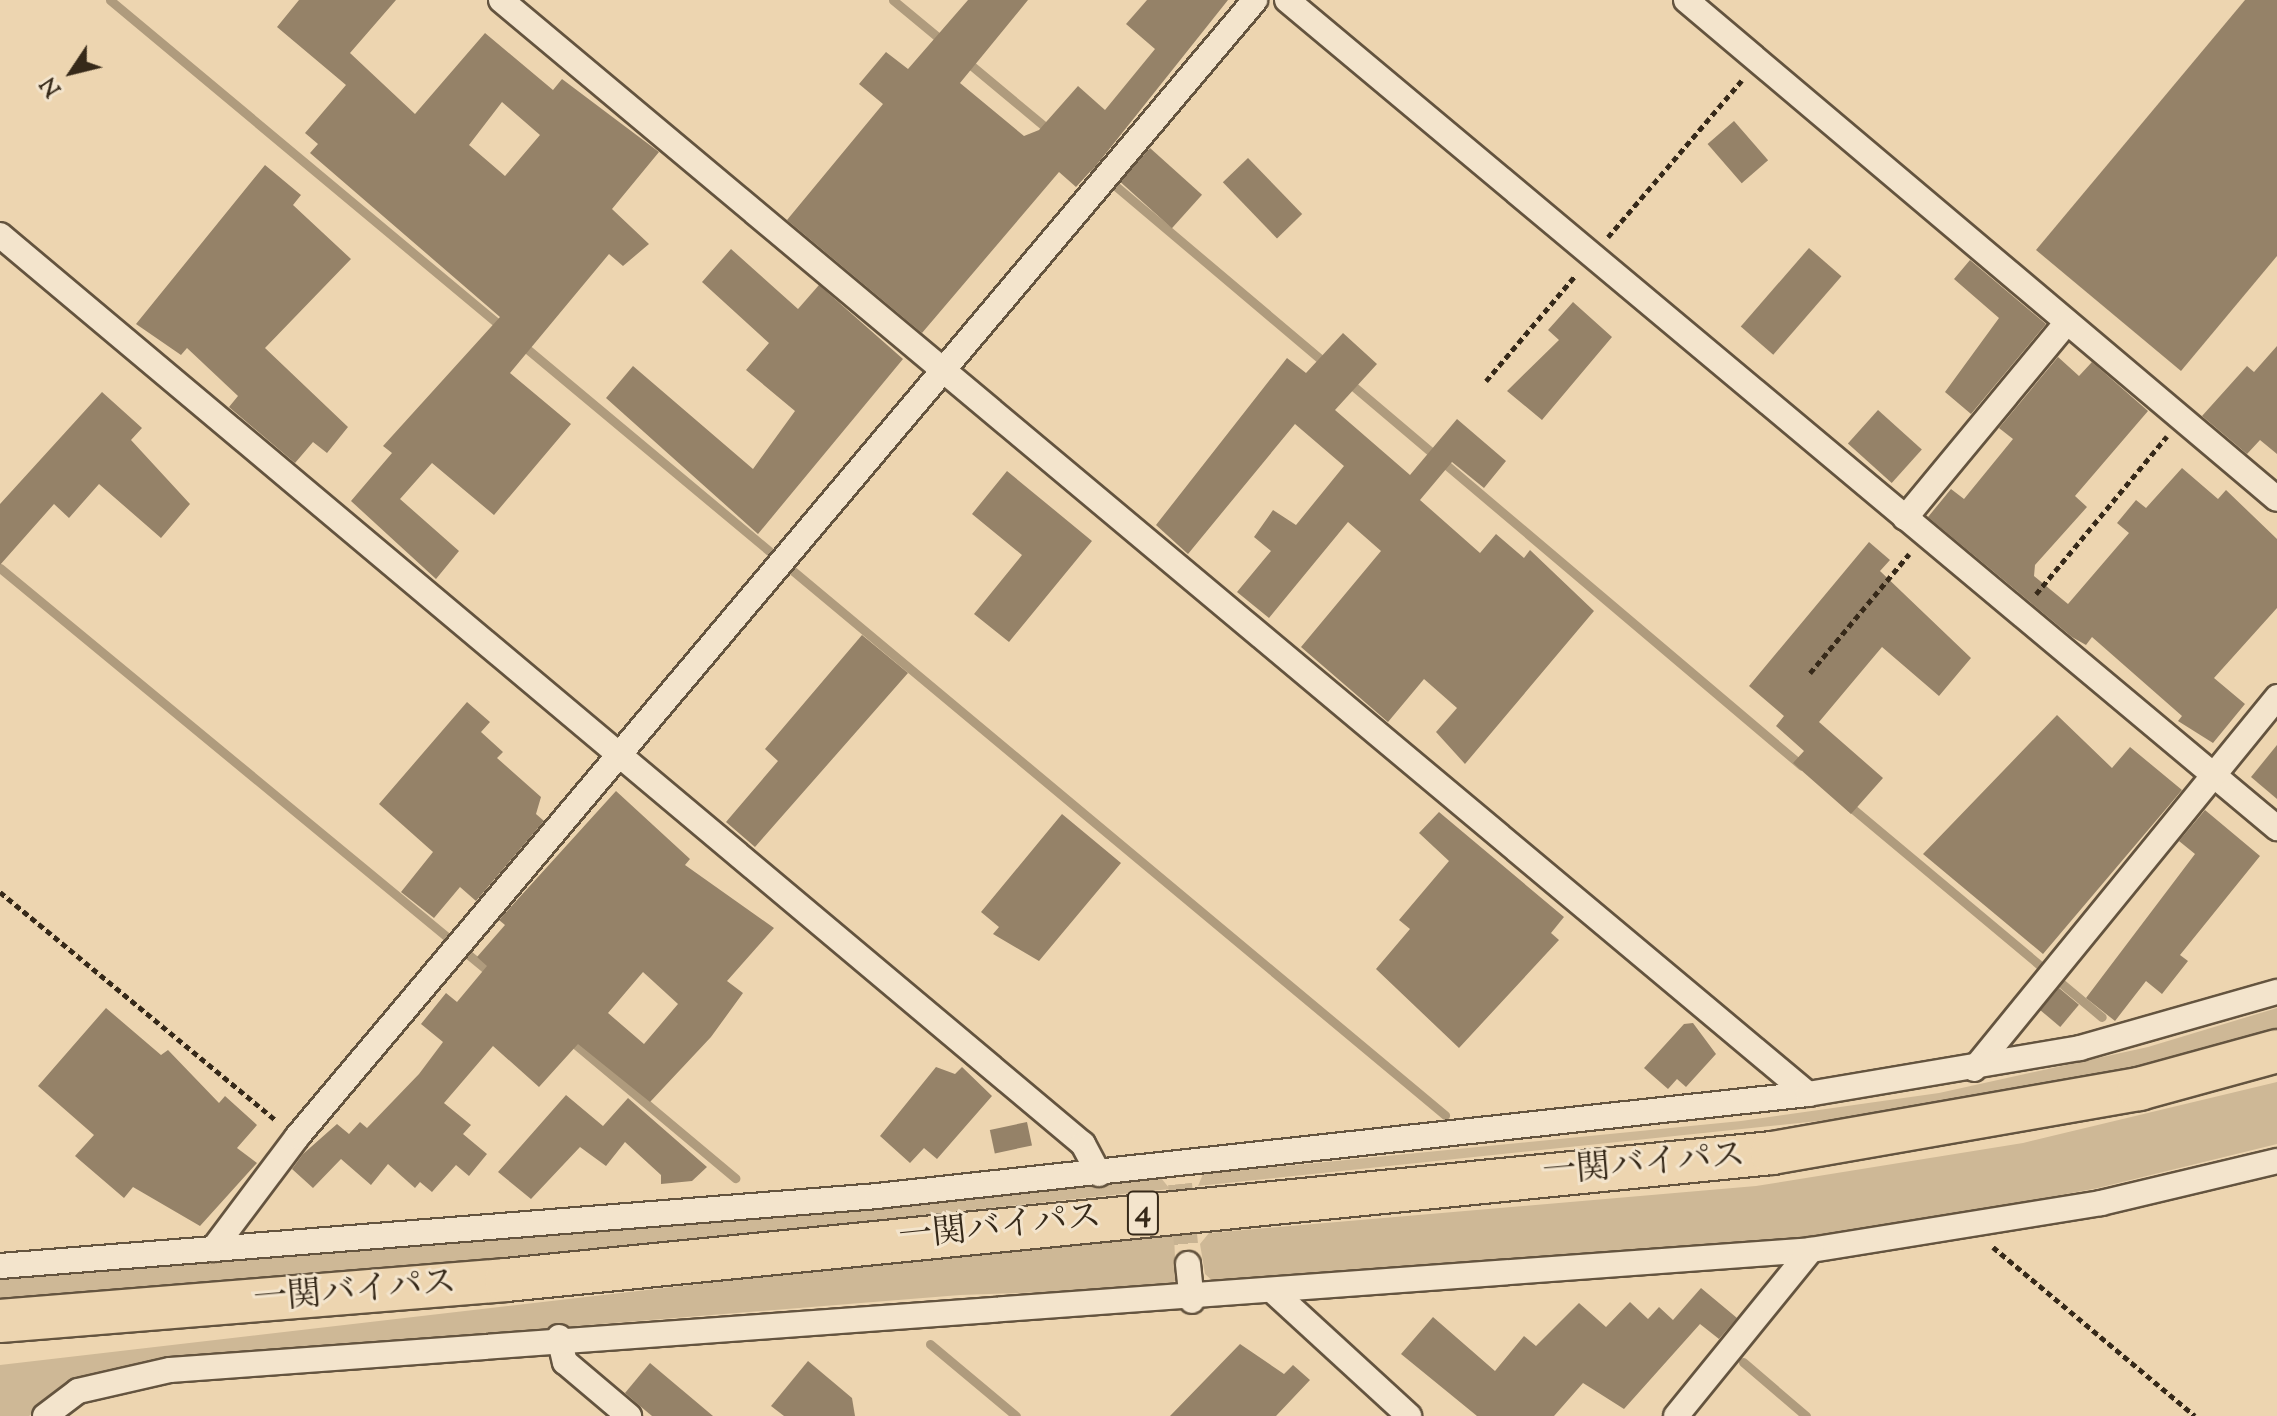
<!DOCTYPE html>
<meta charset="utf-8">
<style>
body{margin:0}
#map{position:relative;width:2277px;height:1416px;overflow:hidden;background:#edd5b0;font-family:"Sorts Mill Goudy","Noto Serif JP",serif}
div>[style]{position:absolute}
.green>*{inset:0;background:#ceb896}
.stream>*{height:9px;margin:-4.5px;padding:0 4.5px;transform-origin:4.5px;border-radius:4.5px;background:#af9b7d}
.building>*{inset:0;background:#958268;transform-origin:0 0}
.minor-tunnel>*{height:24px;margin-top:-12px;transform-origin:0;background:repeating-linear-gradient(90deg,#c8b392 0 24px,transparent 0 36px)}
.path>*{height:5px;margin-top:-2.5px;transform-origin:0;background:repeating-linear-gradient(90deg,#362919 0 6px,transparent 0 10px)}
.roads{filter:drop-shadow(2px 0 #64543f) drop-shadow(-2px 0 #64543f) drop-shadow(0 2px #64543f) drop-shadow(0 -2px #64543f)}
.minor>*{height:24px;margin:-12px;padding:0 12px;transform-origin:12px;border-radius:12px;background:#f3e4cc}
.trunk>*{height:42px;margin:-21px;padding:0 21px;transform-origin:21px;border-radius:21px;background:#edd5b0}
span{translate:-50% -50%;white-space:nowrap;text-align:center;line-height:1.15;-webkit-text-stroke:6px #f3e4cc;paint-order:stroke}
.shield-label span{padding:2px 6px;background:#f3e4cc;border:2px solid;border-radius:6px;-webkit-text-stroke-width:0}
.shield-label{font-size:32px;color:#362919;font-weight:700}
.street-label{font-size:34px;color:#362919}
.north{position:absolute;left:32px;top:32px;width:80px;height:80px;-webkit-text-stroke:6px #f3e4cc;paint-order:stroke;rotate:235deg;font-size:22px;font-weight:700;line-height:32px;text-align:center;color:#362919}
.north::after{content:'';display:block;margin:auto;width:28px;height:36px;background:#362919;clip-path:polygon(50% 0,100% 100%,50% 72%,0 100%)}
</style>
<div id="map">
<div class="green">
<div style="clip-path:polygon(2277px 1008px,2277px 1029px,2137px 1068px,1932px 1109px,1198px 1186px,1203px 1174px,1741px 1121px,1939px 1093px,2148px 1047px)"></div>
<div style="clip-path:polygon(2277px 1082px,2277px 1144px,2098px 1188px,1838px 1236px,1217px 1285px,1205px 1274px,1200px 1244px,1209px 1233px,1756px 1186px,2023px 1143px)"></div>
<div style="clip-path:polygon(1161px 1178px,1170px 1189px,506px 1259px,0 1299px,0 1279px,868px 1210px)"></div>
<div style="clip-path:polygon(1174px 1235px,1176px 1280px,1166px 1288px,960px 1295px,144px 1361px,77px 1380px,29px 1416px,0 1416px,0 1365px,1000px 1249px)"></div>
</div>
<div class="stream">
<div style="left:110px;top:0;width:512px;rotate:39.85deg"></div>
<div style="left:893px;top:0;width:69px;rotate:39.7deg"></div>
<div style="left:966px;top:61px;width:109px;rotate:39.8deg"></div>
<div style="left:1086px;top:161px;width:318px;rotate:40.2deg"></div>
<div style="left:520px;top:343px;width:1205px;rotate:39.85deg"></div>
<div style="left:1346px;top:380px;width:597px;rotate:40.25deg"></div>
<div style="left:0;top:568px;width:639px;rotate:39.54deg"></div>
<div style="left:1847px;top:804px;width:332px;rotate:39.9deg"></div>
<div style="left:569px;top:1039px;width:217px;rotate:39.9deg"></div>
<div style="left:930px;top:1344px;width:112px;rotate:39.9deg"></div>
<div style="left:1743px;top:1362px;width:83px;rotate:40.6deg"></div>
</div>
<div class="building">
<div style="clip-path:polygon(evenodd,299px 0,396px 0,350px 53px,415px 114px,485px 33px,553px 90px,562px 79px,659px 152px,612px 209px,649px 244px,623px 266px,609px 254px,510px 373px,571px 424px,494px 515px,432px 463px,400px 499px,459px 551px,436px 579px,351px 501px,392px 453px,383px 446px,500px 317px,310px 153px,318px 144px,305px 133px,346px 85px,277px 27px,299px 0,502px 102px,540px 135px,505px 176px,469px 145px,502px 102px)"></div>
<div style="clip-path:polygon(968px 0,1028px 0,960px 83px,1024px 136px,1039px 130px,1078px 86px,1105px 110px,1155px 49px,1126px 24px,1147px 0,1228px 0,1099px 162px,1076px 187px,1059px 172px,922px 333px,787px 220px,883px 104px,859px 84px,886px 52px,908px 69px)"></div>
<div style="clip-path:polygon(2245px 0,2277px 0,2277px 256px,2181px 371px,2036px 250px)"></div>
<div style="left:1734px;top:121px;width:52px;height:35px;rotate:49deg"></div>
<div style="left:1150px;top:148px;width:70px;height:45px;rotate:42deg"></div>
<div style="left:1248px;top:158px;width:78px;height:35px;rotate:46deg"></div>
<div style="clip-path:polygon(265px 165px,301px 195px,293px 205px,351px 259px,265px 348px,348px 427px,327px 453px,313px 442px,295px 463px,229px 407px,238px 396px,187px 348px,181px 355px,136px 324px)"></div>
<div style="left:1809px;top:248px;width:43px;height:104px;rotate:41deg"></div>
<div style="clip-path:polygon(731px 249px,798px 309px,819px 285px,903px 359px,758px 534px,606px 398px,633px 366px,753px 469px,795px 411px,746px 370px,769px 343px,702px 282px)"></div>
<div style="clip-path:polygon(1970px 260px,2046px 324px,1971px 414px,1945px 392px,1999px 318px,1954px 279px)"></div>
<div style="clip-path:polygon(1573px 302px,1612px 337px,1542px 420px,1507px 391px,1559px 340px,1548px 330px)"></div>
<div style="clip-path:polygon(1343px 333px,1377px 364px,1335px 410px,1410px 475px,1457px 419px,1506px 461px,1484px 488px,1452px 462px,1420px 500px,1480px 553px,1496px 534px,1524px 558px,1530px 550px,1594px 611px,1465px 764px,1436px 732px,1457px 708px,1424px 679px,1388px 722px,1301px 647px,1381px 551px,1348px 522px,1269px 618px,1237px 592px,1271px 551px,1254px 537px,1273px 510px,1296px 525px,1344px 466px,1295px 424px,1188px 554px,1156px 525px,1287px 358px,1306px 373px)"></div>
<div style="clip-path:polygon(2277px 346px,2277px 454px,2260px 440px,2247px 454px,2202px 416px,2247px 366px,2254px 372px)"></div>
<div style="clip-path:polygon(2058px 357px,2079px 376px,2092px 362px,2148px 411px,2075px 496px,2087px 507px,2035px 565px,2034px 576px,2068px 604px,2129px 533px,2117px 523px,2136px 500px,2146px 508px,2182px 468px,2218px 499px,2226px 490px,2277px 539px,2277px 608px,2214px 678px,2245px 704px,2213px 743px,2178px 721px,2182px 716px,2092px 637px,2086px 645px,2072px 637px,1928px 517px,1951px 489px,1964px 499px,2013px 439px,1999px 428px)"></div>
<div style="clip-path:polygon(102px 392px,142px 428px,131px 440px,190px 504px,161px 538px,99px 484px,69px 518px,54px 504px,0 565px,0 504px)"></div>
<div style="left:1878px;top:410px;width:59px;height:45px;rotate:42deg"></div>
<div style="clip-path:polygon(1007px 471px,1092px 541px,1009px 642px,974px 614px,1022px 555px,972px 514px)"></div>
<div style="clip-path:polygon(1869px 542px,1890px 560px,1880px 571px,1971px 658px,1939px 696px,1882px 647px,1819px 722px,1883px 778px,1851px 814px,1793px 763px,1804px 751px,1776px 726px,1784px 716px,1749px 686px)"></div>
<div style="clip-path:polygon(862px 635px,908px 673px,755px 847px,726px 822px,778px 761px,765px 749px)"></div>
<div style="clip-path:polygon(467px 702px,490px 722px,481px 732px,503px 752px,497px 758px,541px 797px,536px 814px,544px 821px,476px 901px,460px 887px,434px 918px,401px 892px,433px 852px,379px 804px)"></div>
<div style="clip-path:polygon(2057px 715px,2112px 768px,2130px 747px,2182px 790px,2043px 954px,1923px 854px)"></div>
<div style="clip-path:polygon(2277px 745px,2277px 799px,2251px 777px)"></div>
<div style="clip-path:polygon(evenodd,616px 791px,690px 859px,685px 865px,774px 928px,727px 981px,743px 993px,711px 1037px,650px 1102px,578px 1044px,539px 1087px,493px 1046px,444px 1103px,471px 1125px,463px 1134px,487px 1154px,469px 1176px,456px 1165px,432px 1192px,420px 1182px,415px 1188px,388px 1164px,371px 1185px,341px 1159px,313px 1188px,292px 1169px,303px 1154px,337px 1124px,349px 1134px,360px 1122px,367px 1128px,419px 1074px,443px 1042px,421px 1024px,446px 993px,457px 1002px,487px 966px,477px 957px,505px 925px,499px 920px,616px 791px,643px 972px,678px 1004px,644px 1044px,608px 1013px,643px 972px)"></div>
<div style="clip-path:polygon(2205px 810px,2260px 856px,2180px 955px,2188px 961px,2162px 994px,2146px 981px,2115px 1021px,2086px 998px,2195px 854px,2179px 841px)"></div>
<div style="clip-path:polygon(1439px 812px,1564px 917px,1551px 933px,1559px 940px,1459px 1048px,1376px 969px,1410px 929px,1399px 920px,1449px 861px,1419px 833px)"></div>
<div style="clip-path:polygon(1062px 814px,1121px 863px,1039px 961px,993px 934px,999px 927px,981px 912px)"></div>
<div style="left:2059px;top:988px;width:26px;height:29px;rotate:40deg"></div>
<div style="clip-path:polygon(106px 1008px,161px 1055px,168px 1050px,219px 1103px,225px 1096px,257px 1125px,237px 1148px,257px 1163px,200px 1226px,133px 1187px,124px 1198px,75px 1156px,94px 1135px,38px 1086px)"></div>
<div style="clip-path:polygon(1693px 1023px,1716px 1054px,1686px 1087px,1677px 1079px,1668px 1089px,1644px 1068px,1684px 1024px)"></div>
<div style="clip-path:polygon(936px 1067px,955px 1074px,962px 1067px,992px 1096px,937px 1159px,924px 1148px,910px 1163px,880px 1136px)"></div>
<div style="clip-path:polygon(566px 1095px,603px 1126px,628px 1098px,707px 1167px,692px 1181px,661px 1184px,661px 1175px,625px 1142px,606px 1166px,580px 1147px,531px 1199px,498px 1172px)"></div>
<div style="left:1027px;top:1122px;width:24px;height:38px;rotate:78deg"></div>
<div style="clip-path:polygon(1701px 1288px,1737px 1318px,1719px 1339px,1700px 1324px,1624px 1409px,1583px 1383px,1554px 1416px,1477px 1416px,1401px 1354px,1433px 1317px,1495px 1371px,1524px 1336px,1536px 1346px,1579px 1303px,1606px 1327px,1630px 1302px,1648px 1319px,1659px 1307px,1673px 1320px)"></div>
<div style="clip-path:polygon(1240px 1344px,1284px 1374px,1293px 1365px,1310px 1380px,1276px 1416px,1170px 1416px)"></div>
<div style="clip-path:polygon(808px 1361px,852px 1398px,855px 1416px,784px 1416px,771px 1406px)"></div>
<div style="clip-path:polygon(650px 1363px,713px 1416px,652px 1416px,640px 1406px,625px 1393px)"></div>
</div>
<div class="minor-tunnel">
<div style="left:1180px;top:1184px;width:80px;rotate:84.3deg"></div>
</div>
<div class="path">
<div style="left:1608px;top:237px;width:206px;rotate:-49.5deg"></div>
<div style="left:1486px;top:381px;width:139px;rotate:-49.7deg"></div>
<div style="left:2036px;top:594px;width:205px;rotate:-50.3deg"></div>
<div style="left:1810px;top:673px;width:155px;rotate:-50.2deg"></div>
<div style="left:0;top:892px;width:359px;rotate:39.6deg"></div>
<div style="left:1993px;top:1247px;width:263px;rotate:39.9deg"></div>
</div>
<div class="roads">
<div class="minor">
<div style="left:501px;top:0;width:1704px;rotate:39.93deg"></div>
<div style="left:1287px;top:0;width:1291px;rotate:39.91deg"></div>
<div style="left:1686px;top:0;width:773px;rotate:40.18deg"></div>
<div style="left:0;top:235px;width:1414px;rotate:40.01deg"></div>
<div style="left:1083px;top:1144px;width:34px;rotate:62deg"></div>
<div style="left:1905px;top:518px;width:254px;rotate:-50.4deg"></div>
<div style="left:1974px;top:1069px;width:480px;rotate:-50.8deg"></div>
<div style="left:213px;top:1249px;width:140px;rotate:-53.1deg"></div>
<div style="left:297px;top:1137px;width:1487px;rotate:-49.88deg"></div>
<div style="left:1188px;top:1264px;width:37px;rotate:84deg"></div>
<div style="left:0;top:1266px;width:880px;rotate:-4.56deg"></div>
<div style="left:877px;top:1196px;width:937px;rotate:-6.25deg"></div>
<div style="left:1808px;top:1094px;width:276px;rotate:-9.6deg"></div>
<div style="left:2080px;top:1048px;width:205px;rotate:-15.9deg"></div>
<div style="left:1275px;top:1293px;width:182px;rotate:42.5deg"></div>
<div style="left:559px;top:1337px;width:26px;rotate:77deg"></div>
<div style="left:565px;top:1362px;width:84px;rotate:40.2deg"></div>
<div style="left:45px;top:1416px;width:41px;rotate:-37.1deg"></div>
<div style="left:78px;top:1391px;width:94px;rotate:-12.9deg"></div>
<div style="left:170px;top:1370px;width:1645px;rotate:-4.18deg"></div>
<div style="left:1811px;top:1250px;width:294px;rotate:-9.2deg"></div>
<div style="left:2101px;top:1203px;width:181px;rotate:-13.4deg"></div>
<div style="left:1676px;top:1416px;width:214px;rotate:-50.9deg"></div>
</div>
<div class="trunk">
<div style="left:0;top:1321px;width:508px;rotate:-4.63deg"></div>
<div style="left:506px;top:1280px;width:1272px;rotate:-5.73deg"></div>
<div style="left:1772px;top:1153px;width:373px;rotate:-9.9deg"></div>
<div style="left:2139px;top:1089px;width:143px;rotate:-15.4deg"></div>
</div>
</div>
<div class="shield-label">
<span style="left:1143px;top:1213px">4</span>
</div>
<div class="street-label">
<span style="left:1644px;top:1165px;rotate:-5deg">一関バイパス</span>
<span style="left:1000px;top:1228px;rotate:-6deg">一関バイパス</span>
<span style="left:355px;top:1292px;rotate:-5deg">一関バイパス</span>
</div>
<div class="north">N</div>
</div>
